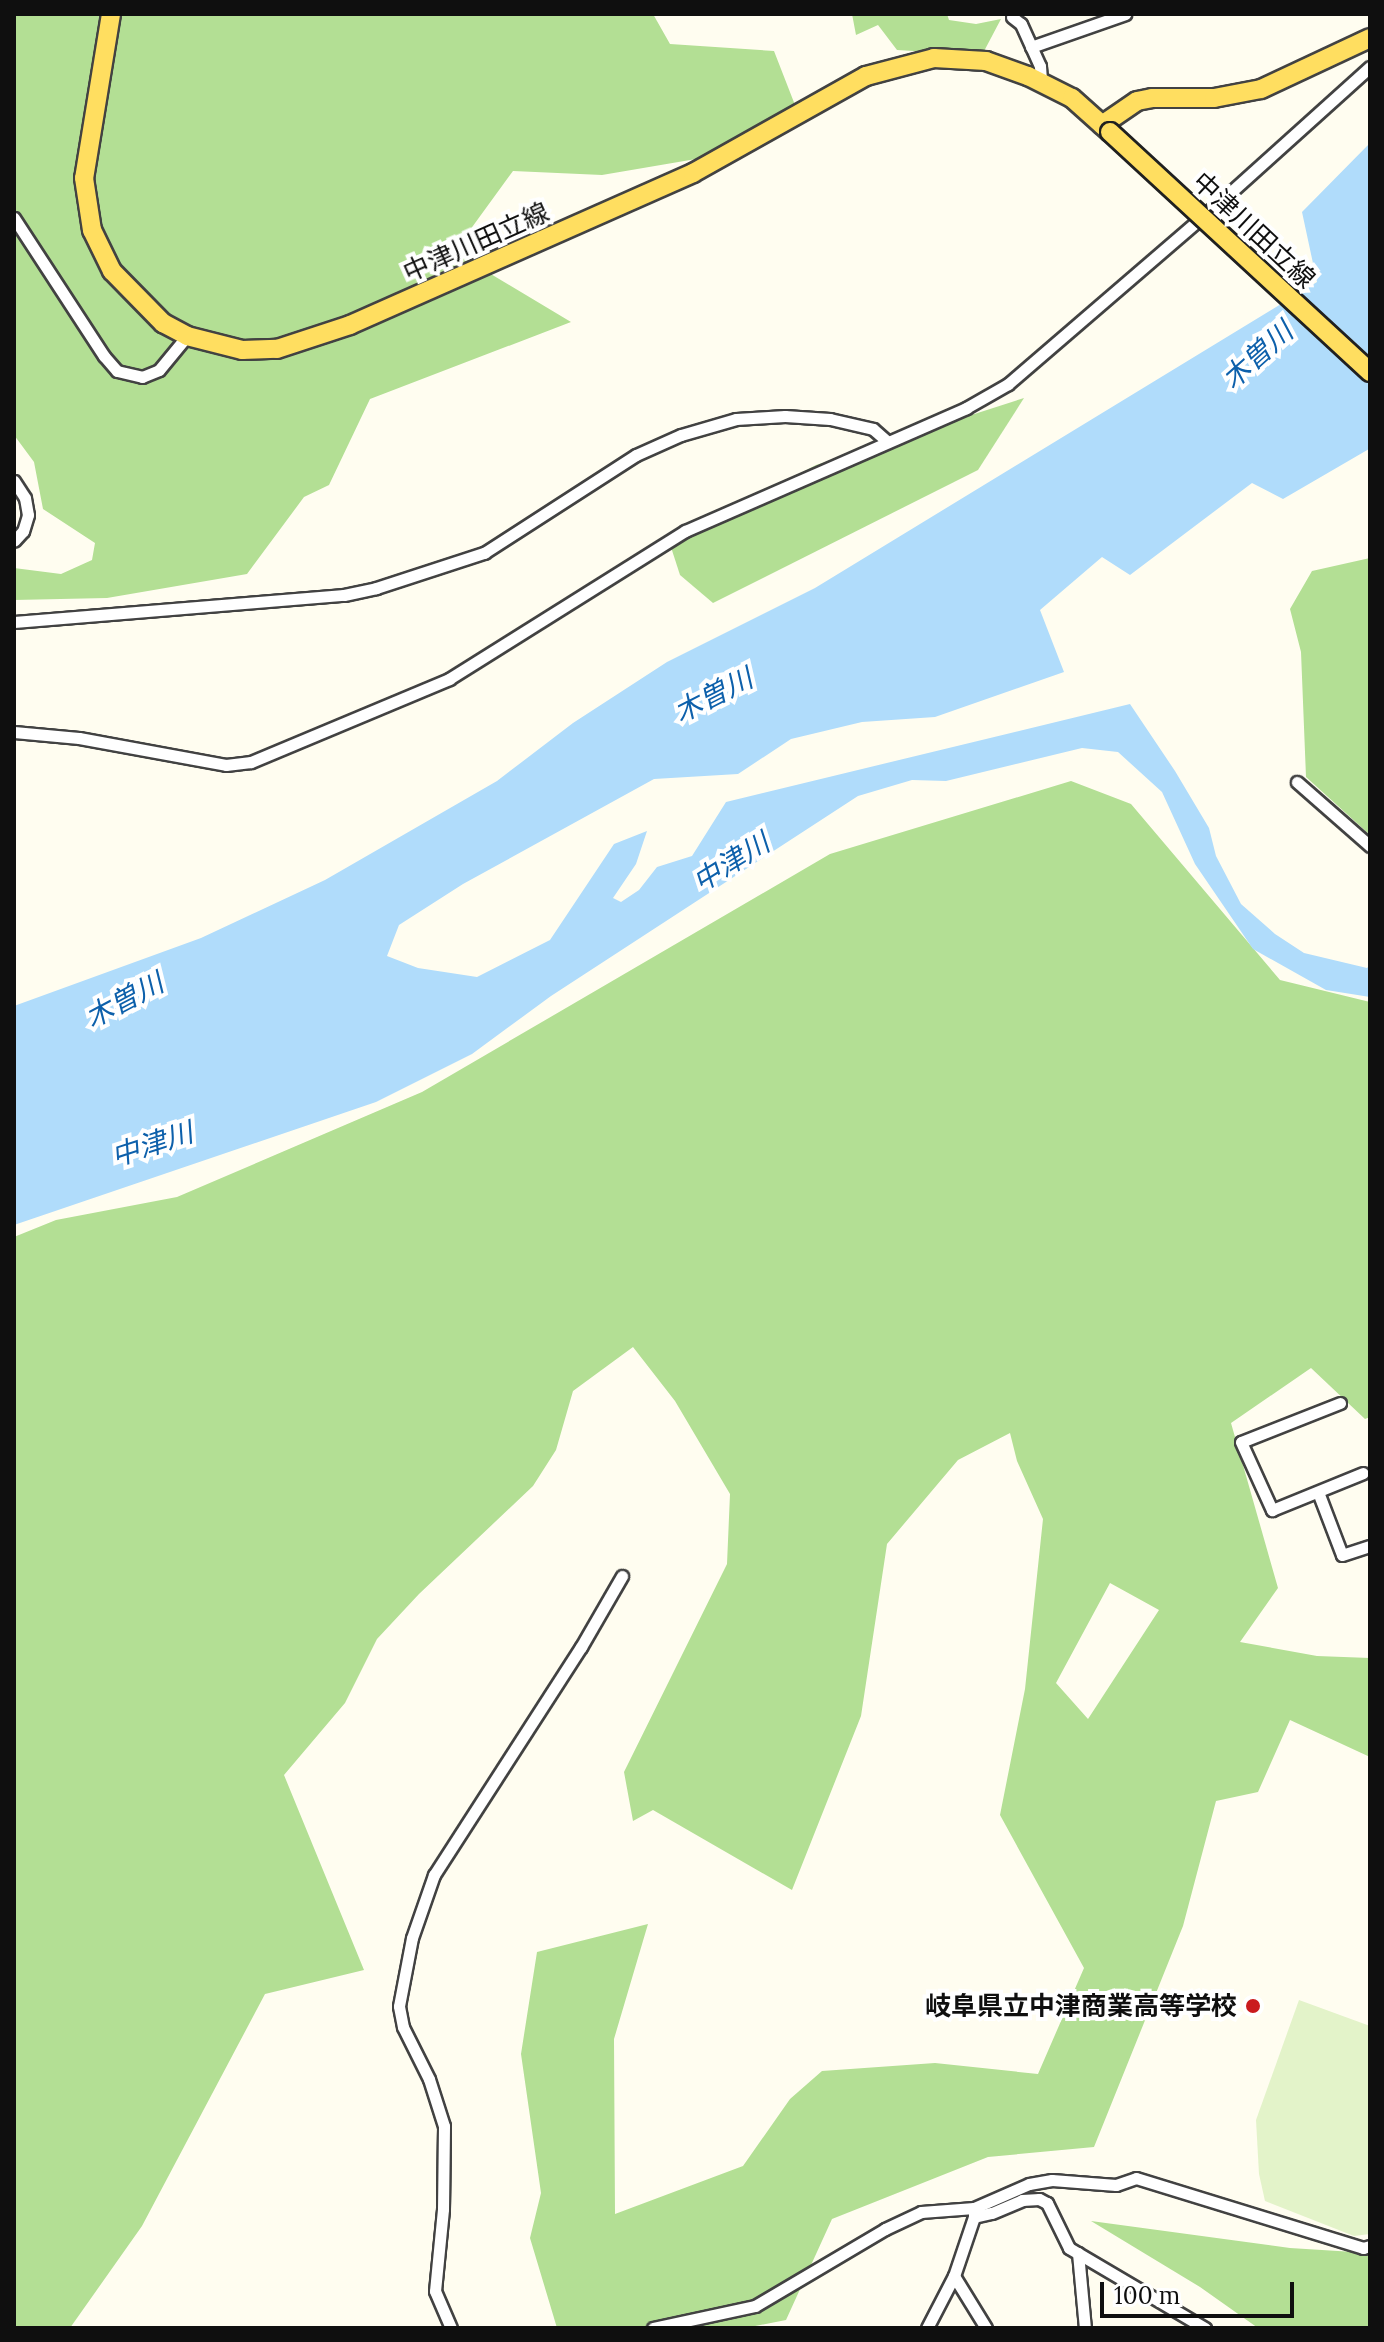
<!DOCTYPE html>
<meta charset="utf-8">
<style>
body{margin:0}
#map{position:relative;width:1384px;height:2342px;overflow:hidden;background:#fffdf0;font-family:Lora,"Noto Sans JP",serif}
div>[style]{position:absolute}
.forest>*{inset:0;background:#b3df94}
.pitch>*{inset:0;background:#e3f3c9}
.water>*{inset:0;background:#b0dcfb}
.roads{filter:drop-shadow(2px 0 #424242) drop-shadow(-2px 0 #424242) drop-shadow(0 2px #424242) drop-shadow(0 -2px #424242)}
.street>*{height:11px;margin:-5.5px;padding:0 5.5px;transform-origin:5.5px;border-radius:5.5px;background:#fff}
.primary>*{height:18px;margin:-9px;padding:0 9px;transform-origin:9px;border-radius:9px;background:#ffde60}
.bridges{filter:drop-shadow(2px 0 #202020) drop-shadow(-2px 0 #202020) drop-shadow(0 2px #202020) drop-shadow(0 -2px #202020)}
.primary-bridge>*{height:18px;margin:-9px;padding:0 9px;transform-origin:9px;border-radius:9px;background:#ffde60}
.dots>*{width:22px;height:22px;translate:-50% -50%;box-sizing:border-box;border:4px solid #fff;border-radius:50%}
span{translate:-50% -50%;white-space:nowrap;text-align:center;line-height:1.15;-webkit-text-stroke:8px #fff;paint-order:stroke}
.street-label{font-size:26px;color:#0f0f0f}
.poi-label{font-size:26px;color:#0f0f0f;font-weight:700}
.right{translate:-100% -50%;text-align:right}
.water-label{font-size:28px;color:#0d60ab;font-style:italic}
.frame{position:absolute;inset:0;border:16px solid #0f0f0f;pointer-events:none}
.scale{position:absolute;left:1100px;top:2282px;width:194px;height:36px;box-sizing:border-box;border:4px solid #0f0f0f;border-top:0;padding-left:10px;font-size:24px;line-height:28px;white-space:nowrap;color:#0f0f0f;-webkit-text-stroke:6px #fff;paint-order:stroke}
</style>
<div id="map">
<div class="forest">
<div style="clip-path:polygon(14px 14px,653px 14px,670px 44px,774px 51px,795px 105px,696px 159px,602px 175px,513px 171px,454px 252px,571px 322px,370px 399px,329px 485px,304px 497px,247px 574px,107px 598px,14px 600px,14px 568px,61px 574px,92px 560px,95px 543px,43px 509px,34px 462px,14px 435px)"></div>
<div style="clip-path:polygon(852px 14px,947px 14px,949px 20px,976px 24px,1001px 19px,982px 55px,897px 50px,878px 25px,856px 35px)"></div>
<div style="clip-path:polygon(1024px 398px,978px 470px,713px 603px,680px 575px,669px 541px,816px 465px)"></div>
<div style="clip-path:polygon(1370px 558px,1370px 835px,1306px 777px,1301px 652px,1290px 609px,1312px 571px)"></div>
<div style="clip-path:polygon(evenodd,1071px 781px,1131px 804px,1280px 980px,1370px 1002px,1370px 1417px,1365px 1419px,1311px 1368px,1231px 1423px,1278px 1588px,1240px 1642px,1317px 1656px,1370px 1658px,1370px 1757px,1290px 1720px,1258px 1792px,1216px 1801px,1183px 1926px,1094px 2147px,988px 2157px,832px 2219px,786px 2320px,745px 2328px,557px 2328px,530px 2238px,541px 2193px,521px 2054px,537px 1952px,648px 1924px,614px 2039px,615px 2214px,743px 2166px,790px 2099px,822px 2071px,935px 2063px,1038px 2074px,1084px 1968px,1000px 1815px,1025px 1689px,1043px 1519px,1017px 1461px,1010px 1433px,958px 1460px,887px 1544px,861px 1716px,792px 1890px,653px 1810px,633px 1821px,624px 1772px,727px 1564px,730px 1494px,675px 1401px,633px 1347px,573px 1391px,556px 1450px,533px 1486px,419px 1594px,377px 1639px,345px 1703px,284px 1775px,364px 1970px,265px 1994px,142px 2226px,70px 2328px,14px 2328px,14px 1237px,56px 1220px,177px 1197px,422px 1092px,830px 854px,1071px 781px,1110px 1583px,1159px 1610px,1088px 1719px,1056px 1683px,1110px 1583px)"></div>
<div style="clip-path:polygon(1091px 2221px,1290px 2248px,1370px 2253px,1370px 2328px,1258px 2328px,1200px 2287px)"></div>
</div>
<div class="pitch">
<div style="clip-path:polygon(1299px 2000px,1370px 2026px,1370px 2234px,1354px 2236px,1265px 2201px,1259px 2174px,1256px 2120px)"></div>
</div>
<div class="water">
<div style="clip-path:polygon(1370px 143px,1369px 449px,1283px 499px,1252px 483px,1130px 575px,1102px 557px,1040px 610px,1064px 672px,935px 717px,862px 722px,791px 739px,738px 774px,654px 779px,463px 884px,399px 925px,387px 956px,418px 968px,477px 977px,550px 940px,614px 844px,647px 831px,636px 864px,613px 898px,621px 902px,639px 890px,657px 867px,692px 856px,726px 802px,1130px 704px,1175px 771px,1209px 828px,1216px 856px,1241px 904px,1275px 934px,1304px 953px,1367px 968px,1370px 965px,1370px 997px,1326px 990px,1253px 949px,1195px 864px,1162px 792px,1118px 752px,1082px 748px,946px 781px,912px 780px,858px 796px,551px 996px,472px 1054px,376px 1102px,14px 1225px,14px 1006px,201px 938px,325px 880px,497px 781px,573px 723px,667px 662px,815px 588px,1317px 282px,1302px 212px)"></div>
</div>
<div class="roads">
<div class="street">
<div style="left:1012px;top:17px;width:11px;rotate:38deg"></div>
<div style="left:1021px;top:24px;width:46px;rotate:65.7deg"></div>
<div style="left:1040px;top:66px;width:16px;rotate:86deg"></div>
<div style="left:1031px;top:47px;width:100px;rotate:-19.3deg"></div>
<div style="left:14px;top:218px;width:165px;rotate:56.9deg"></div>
<div style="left:104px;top:356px;width:20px;rotate:49deg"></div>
<div style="left:117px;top:371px;width:26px;rotate:13deg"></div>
<div style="left:142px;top:377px;width:18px;rotate:-22deg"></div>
<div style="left:159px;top:370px;width:44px;rotate:-50.5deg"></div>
<div style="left:14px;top:481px;width:20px;rotate:57deg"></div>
<div style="left:25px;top:498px;width:17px;rotate:80deg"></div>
<div style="left:28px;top:515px;width:17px;rotate:107deg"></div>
<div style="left:23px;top:531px;width:13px;rotate:132deg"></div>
<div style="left:14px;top:622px;width:331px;rotate:-4.7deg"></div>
<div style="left:344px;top:595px;width:33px;rotate:-12deg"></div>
<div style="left:376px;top:588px;width:114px;rotate:-18deg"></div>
<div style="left:484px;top:553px;width:181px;rotate:-32.8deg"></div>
<div style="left:636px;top:455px;width:49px;rotate:-24deg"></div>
<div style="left:681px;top:435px;width:57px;rotate:-16.2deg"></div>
<div style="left:736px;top:419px;width:49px;rotate:-3.5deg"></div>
<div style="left:785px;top:416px;width:45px;rotate:3.8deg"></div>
<div style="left:830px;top:419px;width:44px;rotate:13.1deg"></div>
<div style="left:873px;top:429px;width:18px;rotate:41deg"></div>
<div style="left:14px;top:732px;width:65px;rotate:5.3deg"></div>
<div style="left:79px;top:738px;width:149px;rotate:10.4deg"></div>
<div style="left:226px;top:765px;width:25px;rotate:-7deg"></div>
<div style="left:251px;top:762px;width:215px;rotate:-22.7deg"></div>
<div style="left:449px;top:679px;width:279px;rotate:-32.1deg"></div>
<div style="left:685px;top:531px;width:307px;rotate:-23.6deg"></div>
<div style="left:966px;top:408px;width:48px;rotate:-29.7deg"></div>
<div style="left:1008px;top:384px;width:294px;rotate:-40.7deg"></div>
<div style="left:1231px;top:192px;width:187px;rotate:-42deg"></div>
<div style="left:1297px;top:782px;width:97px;rotate:41.2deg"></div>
<div style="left:1340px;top:1403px;width:106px;rotate:158.5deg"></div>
<div style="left:1241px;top:1442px;width:75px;rotate:65.5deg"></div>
<div style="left:1272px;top:1510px;width:98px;rotate:-22.1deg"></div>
<div style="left:1318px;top:1492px;width:67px;rotate:69.1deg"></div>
<div style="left:1342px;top:1555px;width:29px;rotate:-18deg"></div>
<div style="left:974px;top:2208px;width:9px;rotate:90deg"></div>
<div style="left:974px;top:2217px;width:18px;rotate:-13deg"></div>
<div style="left:992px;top:2213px;width:33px;rotate:-23deg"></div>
<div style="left:1022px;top:2200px;width:17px;rotate:-3deg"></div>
<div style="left:1039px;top:2199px;width:9px;rotate:27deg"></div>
<div style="left:1047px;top:2203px;width:50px;rotate:63.9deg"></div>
<div style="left:1069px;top:2248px;width:158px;rotate:30.5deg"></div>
<div style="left:1078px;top:2253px;width:75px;rotate:84.7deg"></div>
<div style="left:954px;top:2276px;width:61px;rotate:58.4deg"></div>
<div style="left:451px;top:2328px;width:40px;rotate:-113.4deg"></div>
<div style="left:435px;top:2291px;width:82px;rotate:-84.4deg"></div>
<div style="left:443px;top:2209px;width:83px;rotate:-89.3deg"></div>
<div style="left:444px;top:2126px;width:49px;rotate:-107.7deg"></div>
<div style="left:429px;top:2079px;width:58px;rotate:-116.6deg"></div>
<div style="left:403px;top:2027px;width:21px;rotate:-101deg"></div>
<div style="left:399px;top:2006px;width:69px;rotate:-79.2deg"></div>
<div style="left:412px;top:1938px;width:67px;rotate:-70.8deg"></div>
<div style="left:434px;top:1875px;width:271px;rotate:-57.2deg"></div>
<div style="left:581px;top:1647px;width:82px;rotate:-60deg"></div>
<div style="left:653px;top:2328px;width:104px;rotate:-12.2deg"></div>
<div style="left:755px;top:2306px;width:151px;rotate:-30.6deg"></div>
<div style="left:885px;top:2229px;width:40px;rotate:-25deg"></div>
<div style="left:921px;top:2212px;width:53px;rotate:-4.3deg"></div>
<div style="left:974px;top:2208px;width:60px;rotate:-23.6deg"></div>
<div style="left:1029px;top:2184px;width:23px;rotate:-10deg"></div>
<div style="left:1052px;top:2180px;width:64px;rotate:4.5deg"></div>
<div style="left:1116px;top:2185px;width:21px;rotate:-19deg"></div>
<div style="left:1136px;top:2178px;width:238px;rotate:17.1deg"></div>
<div style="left:1363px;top:2248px;width:7px;rotate:-16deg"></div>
<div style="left:927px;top:2328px;width:59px;rotate:-62.6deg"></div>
<div style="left:954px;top:2276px;width:62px;rotate:-71.3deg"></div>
</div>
<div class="primary">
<div style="left:111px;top:14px;width:166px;rotate:99.3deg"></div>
<div style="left:84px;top:178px;width:53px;rotate:81.3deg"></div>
<div style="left:92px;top:230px;width:46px;rotate:64deg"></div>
<div style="left:112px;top:271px;width:73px;rotate:45.6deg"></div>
<div style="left:163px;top:323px;width:27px;rotate:28deg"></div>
<div style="left:187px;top:336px;width:57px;rotate:14.3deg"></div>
<div style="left:242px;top:350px;width:35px;rotate:-2deg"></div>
<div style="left:277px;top:349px;width:77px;rotate:-18.2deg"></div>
<div style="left:350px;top:325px;width:375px;rotate:-23.9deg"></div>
<div style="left:693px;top:173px;width:198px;rotate:-29.3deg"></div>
<div style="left:866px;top:76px;width:70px;rotate:-14.8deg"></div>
<div style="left:934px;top:58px;width:52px;rotate:3.3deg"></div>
<div style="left:986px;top:61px;width:45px;rotate:19.7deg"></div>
<div style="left:1028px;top:76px;width:49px;rotate:26.6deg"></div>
<div style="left:1072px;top:98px;width:51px;rotate:41.8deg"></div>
<div style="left:1102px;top:125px;width:42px;rotate:-34.4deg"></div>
<div style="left:1137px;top:101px;width:15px;rotate:-11deg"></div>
<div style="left:1152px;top:98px;width:62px"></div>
<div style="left:1214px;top:98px;width:48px;rotate:-10.8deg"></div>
<div style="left:1261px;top:89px;width:120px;rotate:-25.1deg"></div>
</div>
</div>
<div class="bridges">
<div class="primary-bridge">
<div style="left:1110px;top:132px;width:354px;rotate:42.7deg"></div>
</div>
</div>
<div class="dots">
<div style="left:1253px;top:2006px;background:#ca1b1d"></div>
</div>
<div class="street-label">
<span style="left:1254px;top:230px;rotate:43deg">中津川田立線</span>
<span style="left:476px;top:242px;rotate:-24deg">中津川田立線</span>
</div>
<div class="poi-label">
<span class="right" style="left:1237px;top:2006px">岐阜県立中津商業高等学校</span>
</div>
<div class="water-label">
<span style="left:1257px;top:355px;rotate:-42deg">木曽川</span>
<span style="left:713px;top:695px;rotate:-27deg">木曽川</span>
<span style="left:731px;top:862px;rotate:-32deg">中津川</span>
<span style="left:124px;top:1000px;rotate:-28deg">木曽川</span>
<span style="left:152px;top:1144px;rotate:-18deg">中津川</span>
</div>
<div class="frame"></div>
<div class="scale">100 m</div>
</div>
